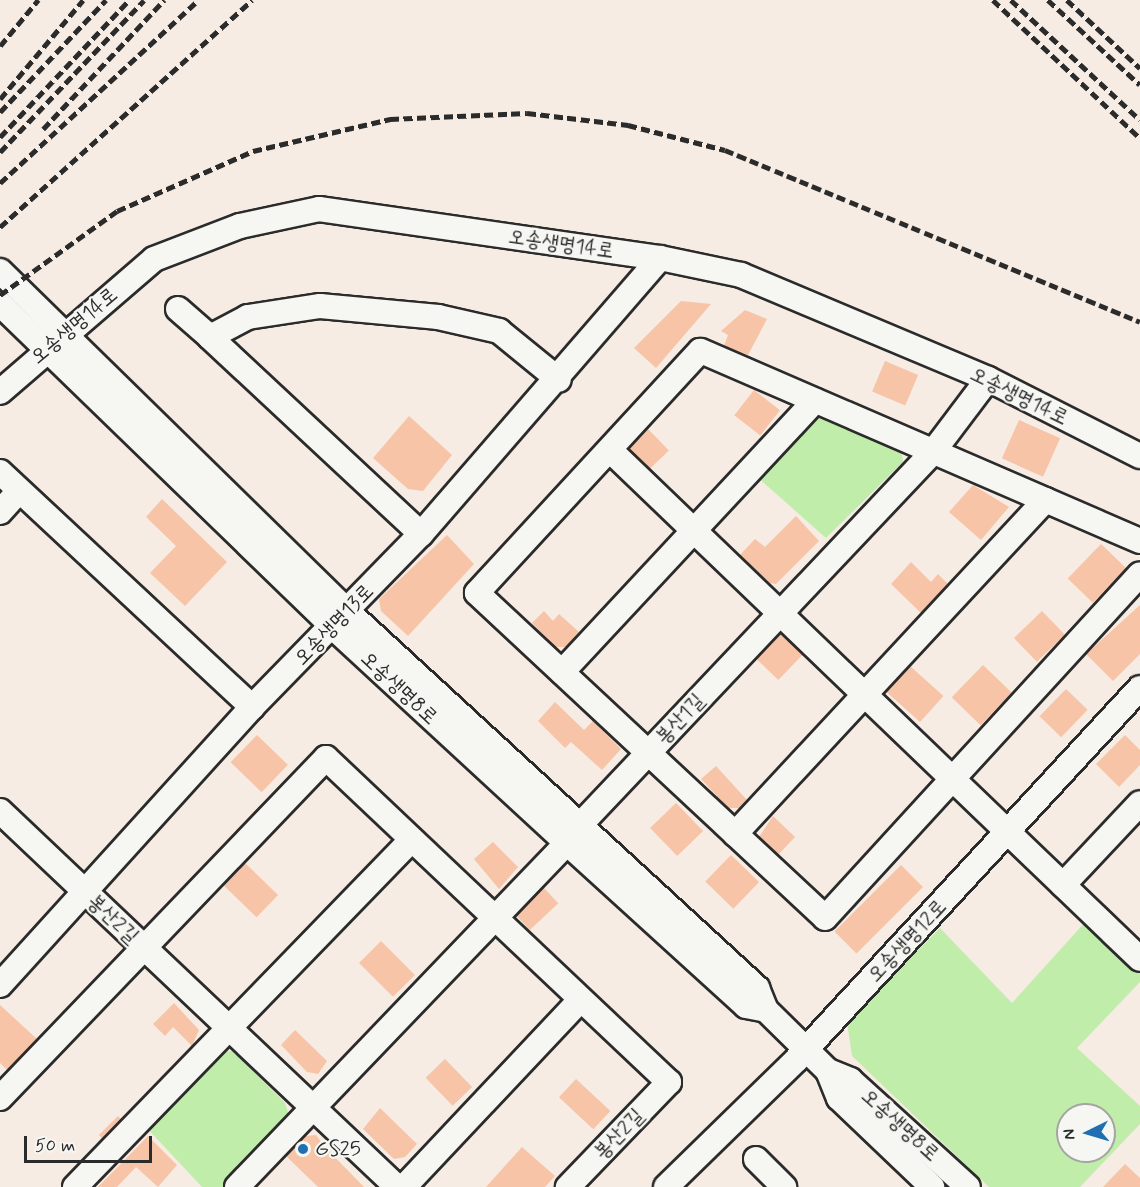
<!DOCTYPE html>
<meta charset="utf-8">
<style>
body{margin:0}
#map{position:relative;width:1140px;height:1187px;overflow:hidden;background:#f6ece3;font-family:Mynerve,"Poor Story",sans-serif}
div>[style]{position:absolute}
.green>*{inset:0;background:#c0edaa}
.building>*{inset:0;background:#f7c4a7;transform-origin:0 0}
.roads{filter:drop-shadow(2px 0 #2b2b2b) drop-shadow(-2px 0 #2b2b2b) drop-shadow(0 2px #2b2b2b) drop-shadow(0 -2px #2b2b2b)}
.minor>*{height:24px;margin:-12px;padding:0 12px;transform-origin:12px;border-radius:12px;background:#f6f6f2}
.rail>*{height:4.5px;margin-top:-2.25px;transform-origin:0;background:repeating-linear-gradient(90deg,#2b2b2b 0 9px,transparent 0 13.5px)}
.dots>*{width:16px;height:16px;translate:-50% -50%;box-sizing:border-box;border:3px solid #f6f6f2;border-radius:50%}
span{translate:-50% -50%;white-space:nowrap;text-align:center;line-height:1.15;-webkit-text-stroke:4.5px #f6f6f2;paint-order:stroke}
.street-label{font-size:21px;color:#2b2b2b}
.poi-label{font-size:21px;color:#2b2b2b}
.left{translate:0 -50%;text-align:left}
.north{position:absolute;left:1056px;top:1103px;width:60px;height:60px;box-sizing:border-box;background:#f6f6f2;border:2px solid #a5a5a2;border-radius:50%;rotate:265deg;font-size:16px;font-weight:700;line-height:24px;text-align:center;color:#2b2b2b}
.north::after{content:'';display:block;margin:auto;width:21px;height:27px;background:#1f6fb2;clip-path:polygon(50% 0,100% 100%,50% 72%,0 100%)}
.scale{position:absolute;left:24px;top:1136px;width:128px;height:27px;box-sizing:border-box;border:3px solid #2b2b2b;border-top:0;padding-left:8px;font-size:18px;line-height:21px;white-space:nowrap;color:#2b2b2b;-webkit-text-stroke:4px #f6f6f2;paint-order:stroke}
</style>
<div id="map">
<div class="green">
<div style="clip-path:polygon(823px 412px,900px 442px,903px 462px,826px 538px,756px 476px,814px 414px)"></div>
<div style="clip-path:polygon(evenodd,1087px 920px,1140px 971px,1140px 982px,1077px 1048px,1140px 1106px,1140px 1124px,1080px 1187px,989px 1187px,852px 1056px,847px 1022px,940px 928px,1012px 1003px,1087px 920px,1068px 1115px,1104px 1115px,1104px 1151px,1068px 1151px,1068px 1115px)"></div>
<div style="clip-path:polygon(233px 1051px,285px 1103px,293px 1129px,237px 1187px,202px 1187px,145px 1126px,216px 1052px)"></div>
</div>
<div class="building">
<div style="clip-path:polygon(681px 301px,711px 304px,656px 368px,634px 348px)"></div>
<div style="clip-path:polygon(745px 310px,767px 319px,748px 355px,724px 346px,728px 335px,721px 331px)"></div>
<div style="left:885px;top:361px;width:36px;height:33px;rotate:23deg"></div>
<div style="left:754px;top:390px;width:33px;height:32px;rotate:38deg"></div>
<div style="clip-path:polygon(409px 416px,452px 455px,423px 491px,408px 489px,373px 458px)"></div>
<div style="left:1019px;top:420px;width:45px;height:42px;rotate:24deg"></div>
<div style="left:648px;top:429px;width:30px;height:28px;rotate:46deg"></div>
<div style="clip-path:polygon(973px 485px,1009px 507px,981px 540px,949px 512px)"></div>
<div style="clip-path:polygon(162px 499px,227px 562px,185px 606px,150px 573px,176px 546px,146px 517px)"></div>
<div style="clip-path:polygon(796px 516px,819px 541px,776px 584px,770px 583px,740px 555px,755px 539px,765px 547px)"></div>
<div style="clip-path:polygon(447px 535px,474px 564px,408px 636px,381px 611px,379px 599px)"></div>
<div style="left:1101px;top:544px;width:35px;height:48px;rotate:44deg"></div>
<div style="clip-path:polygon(911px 562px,931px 582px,938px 574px,948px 584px,921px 613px,891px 584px)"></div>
<div style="clip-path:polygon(1140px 605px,1140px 654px,1113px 681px,1086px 654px)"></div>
<div style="clip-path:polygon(544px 611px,553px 621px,559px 614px,579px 632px,566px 647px,555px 647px,532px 623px)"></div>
<div style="left:1042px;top:611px;width:33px;height:39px;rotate:46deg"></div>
<div style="left:781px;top:634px;width:30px;height:35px;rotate:44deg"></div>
<div style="left:983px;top:665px;width:40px;height:45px;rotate:44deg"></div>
<div style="left:910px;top:666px;width:45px;height:35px;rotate:42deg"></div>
<div style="left:1066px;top:689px;width:30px;height:38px;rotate:44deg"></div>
<div style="clip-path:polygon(555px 702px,584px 730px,593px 721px,621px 749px,602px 770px,571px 742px,565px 748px,538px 721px)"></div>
<div style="left:257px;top:735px;width:43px;height:38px;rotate:44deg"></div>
<div style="clip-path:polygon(1125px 735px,1140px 750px,1140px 765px,1119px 787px,1096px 764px)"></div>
<div style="clip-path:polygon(716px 766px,747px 800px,739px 808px,728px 808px,701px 779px)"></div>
<div style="left:676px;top:803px;width:39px;height:36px;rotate:46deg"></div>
<div style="clip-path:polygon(773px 816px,795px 837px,778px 855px,759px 837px)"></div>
<div style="clip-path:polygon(493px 842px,518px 867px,499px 889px,474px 859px)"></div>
<div style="left:731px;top:855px;width:39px;height:37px;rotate:44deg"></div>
<div style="left:245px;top:863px;width:46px;height:31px;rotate:44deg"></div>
<div style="left:901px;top:865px;width:31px;height:94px;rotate:45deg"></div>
<div style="left:544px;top:888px;width:21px;height:39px;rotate:47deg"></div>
<div style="left:381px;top:941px;width:48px;height:31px;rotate:45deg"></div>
<div style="clip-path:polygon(174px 1003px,199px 1030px,192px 1046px,173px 1027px,165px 1036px,153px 1024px)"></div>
<div style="clip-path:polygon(0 1005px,37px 1039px,7px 1070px,0 1063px)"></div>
<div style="clip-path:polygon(295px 1030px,327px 1061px,318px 1074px,307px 1072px,281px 1045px)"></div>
<div style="left:445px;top:1059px;width:39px;height:27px;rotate:46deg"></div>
<div style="left:576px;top:1079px;width:47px;height:25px;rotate:43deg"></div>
<div style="clip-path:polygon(380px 1108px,417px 1144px,405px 1157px,394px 1159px,363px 1129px)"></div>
<div style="left:118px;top:1116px;width:4px;height:27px;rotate:45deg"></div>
<div style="clip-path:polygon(316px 1135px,324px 1146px,364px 1187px,318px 1187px,286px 1156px,306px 1136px)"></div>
<div style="clip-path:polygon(148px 1136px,177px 1165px,158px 1187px,136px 1167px,117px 1187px,98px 1187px)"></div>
<div style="clip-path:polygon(522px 1147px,555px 1176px,545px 1187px,486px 1187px)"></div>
<div style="clip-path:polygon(1125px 1164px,1140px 1178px,1140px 1187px,1103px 1187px)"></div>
</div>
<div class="roads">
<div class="minor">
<div style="left:0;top:271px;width:487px;rotate:44.4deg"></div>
<div style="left:348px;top:612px;width:556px;rotate:42.59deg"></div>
<div style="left:757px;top:988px;width:24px;rotate:68deg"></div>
<div style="left:766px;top:1010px;width:87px;rotate:44.5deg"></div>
<div style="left:828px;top:1071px;width:24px;rotate:22deg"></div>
<div style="left:850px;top:1080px;width:159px;rotate:42.2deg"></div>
<div style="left:0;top:304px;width:465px;rotate:44.1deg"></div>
<div style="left:334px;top:628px;width:317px;rotate:42.7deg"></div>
<div style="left:567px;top:843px;width:242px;rotate:42.3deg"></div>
<div style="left:746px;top:1006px;width:20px;rotate:11deg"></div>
<div style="left:178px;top:309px;width:43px;rotate:41.2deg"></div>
<div style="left:0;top:392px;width:203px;rotate:-40.8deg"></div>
<div style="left:154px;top:259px;width:92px;rotate:-21deg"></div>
<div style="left:240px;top:226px;width:81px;rotate:-12.1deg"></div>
<div style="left:319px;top:209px;width:345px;rotate:8.2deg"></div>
<div style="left:660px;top:258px;width:83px;rotate:11.9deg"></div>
<div style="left:741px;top:275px;width:268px;rotate:22.8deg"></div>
<div style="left:988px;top:379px;width:170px;rotate:26.9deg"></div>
<div style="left:611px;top:451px;width:733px;rotate:43.84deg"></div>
<div style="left:0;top:472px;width:345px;rotate:43deg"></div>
<div style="left:0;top:512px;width:28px;rotate:-48deg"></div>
<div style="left:421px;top:534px;width:289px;rotate:-137deg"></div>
<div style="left:210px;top:337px;width:43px;rotate:-27.8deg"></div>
<div style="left:248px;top:317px;width:73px;rotate:-8.7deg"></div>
<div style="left:320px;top:306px;width:119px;rotate:5.3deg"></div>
<div style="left:438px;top:317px;width:63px;rotate:12.9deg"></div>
<div style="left:499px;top:331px;width:77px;rotate:39.2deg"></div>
<div style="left:1140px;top:541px;width:479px;rotate:-156.6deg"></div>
<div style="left:700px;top:351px;width:329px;rotate:132.7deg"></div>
<div style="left:477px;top:593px;width:476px;rotate:43deg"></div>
<div style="left:825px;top:918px;width:466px;rotate:-47.5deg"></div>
<div style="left:562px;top:672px;width:371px;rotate:-47deg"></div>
<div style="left:0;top:811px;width:547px;rotate:43.44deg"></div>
<div style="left:581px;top:824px;width:512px;rotate:-46.58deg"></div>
<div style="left:933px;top:452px;width:91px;rotate:-53deg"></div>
<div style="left:735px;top:834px;width:456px;rotate:-47.1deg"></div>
<div style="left:1063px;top:885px;width:112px;rotate:-46.8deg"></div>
<div style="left:0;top:985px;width:375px;rotate:-47.8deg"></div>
<div style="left:252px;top:707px;width:242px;rotate:-45.7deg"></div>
<div style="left:421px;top:534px;width:365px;rotate:-49.1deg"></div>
<div style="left:828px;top:1071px;width:29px;rotate:68deg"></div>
<div style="left:839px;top:1098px;width:129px;rotate:43.7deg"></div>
<div style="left:0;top:1098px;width:471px;rotate:-46.2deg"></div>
<div style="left:326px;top:758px;width:472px;rotate:43.4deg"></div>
<div style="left:669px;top:1082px;width:146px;rotate:133.9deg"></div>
<div style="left:756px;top:1159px;width:40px;rotate:45deg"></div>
<div style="left:75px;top:1187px;width:482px;rotate:-45.9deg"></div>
<div style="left:237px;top:1187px;width:477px;rotate:-46.2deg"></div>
<div style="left:404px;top:1187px;width:257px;rotate:-46.7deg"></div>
<div style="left:666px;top:1187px;width:183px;rotate:-44.3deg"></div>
<div style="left:797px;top:1059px;width:505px;rotate:-47.25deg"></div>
</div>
</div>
<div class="rail">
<div style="left:993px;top:0;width:202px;rotate:43.2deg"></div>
<div style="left:1011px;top:0;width:176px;rotate:42.9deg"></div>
<div style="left:1048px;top:0;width:125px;rotate:42.7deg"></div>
<div style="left:1067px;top:0;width:100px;rotate:43deg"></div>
<div style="left:0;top:46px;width:60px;rotate:-50.4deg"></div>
<div style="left:0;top:99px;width:129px;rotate:-50deg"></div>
<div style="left:0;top:112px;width:154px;rotate:-46.6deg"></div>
<div style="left:43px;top:129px;width:177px;rotate:-46.8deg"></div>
<div style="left:0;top:137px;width:188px;rotate:-46.7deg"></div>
<div style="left:0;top:152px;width:209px;rotate:-46.5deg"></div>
<div style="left:0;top:183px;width:270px;rotate:-42.7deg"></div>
<div style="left:0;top:227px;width:339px;rotate:-42deg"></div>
<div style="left:0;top:295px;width:144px;rotate:-35.7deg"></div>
<div style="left:117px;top:211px;width:149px;rotate:-23.8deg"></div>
<div style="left:253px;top:151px;width:141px;rotate:-13.1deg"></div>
<div style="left:390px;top:119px;width:137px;rotate:-2.5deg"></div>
<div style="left:527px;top:113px;width:102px;rotate:6.8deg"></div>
<div style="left:628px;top:125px;width:100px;rotate:14.5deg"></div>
<div style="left:725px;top:150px;width:449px;rotate:22.5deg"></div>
</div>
<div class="dots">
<div style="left:303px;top:1149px;background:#1f6fb2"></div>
</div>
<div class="street-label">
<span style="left:561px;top:244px;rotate:8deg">오송생명14로</span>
<span style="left:74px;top:326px;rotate:-40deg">오송생명14로</span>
<span style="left:1019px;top:396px;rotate:26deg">오송생명14로</span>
<span style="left:334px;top:625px;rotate:-46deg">오송생명13로</span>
<span style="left:399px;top:688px;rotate:43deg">오송생명8로</span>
<span style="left:680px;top:719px;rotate:-47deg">봉산1길</span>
<span style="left:113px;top:919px;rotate:43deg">봉산2길</span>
<span style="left:907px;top:941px;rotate:-47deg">오송생명12로</span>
<span style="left:900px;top:1125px;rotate:42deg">오송생명8로</span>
<span style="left:619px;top:1134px;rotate:-46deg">봉산2길</span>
</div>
<div class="poi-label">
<span class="left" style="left:315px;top:1149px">GS25</span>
</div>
<div class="north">N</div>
<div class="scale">50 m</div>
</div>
